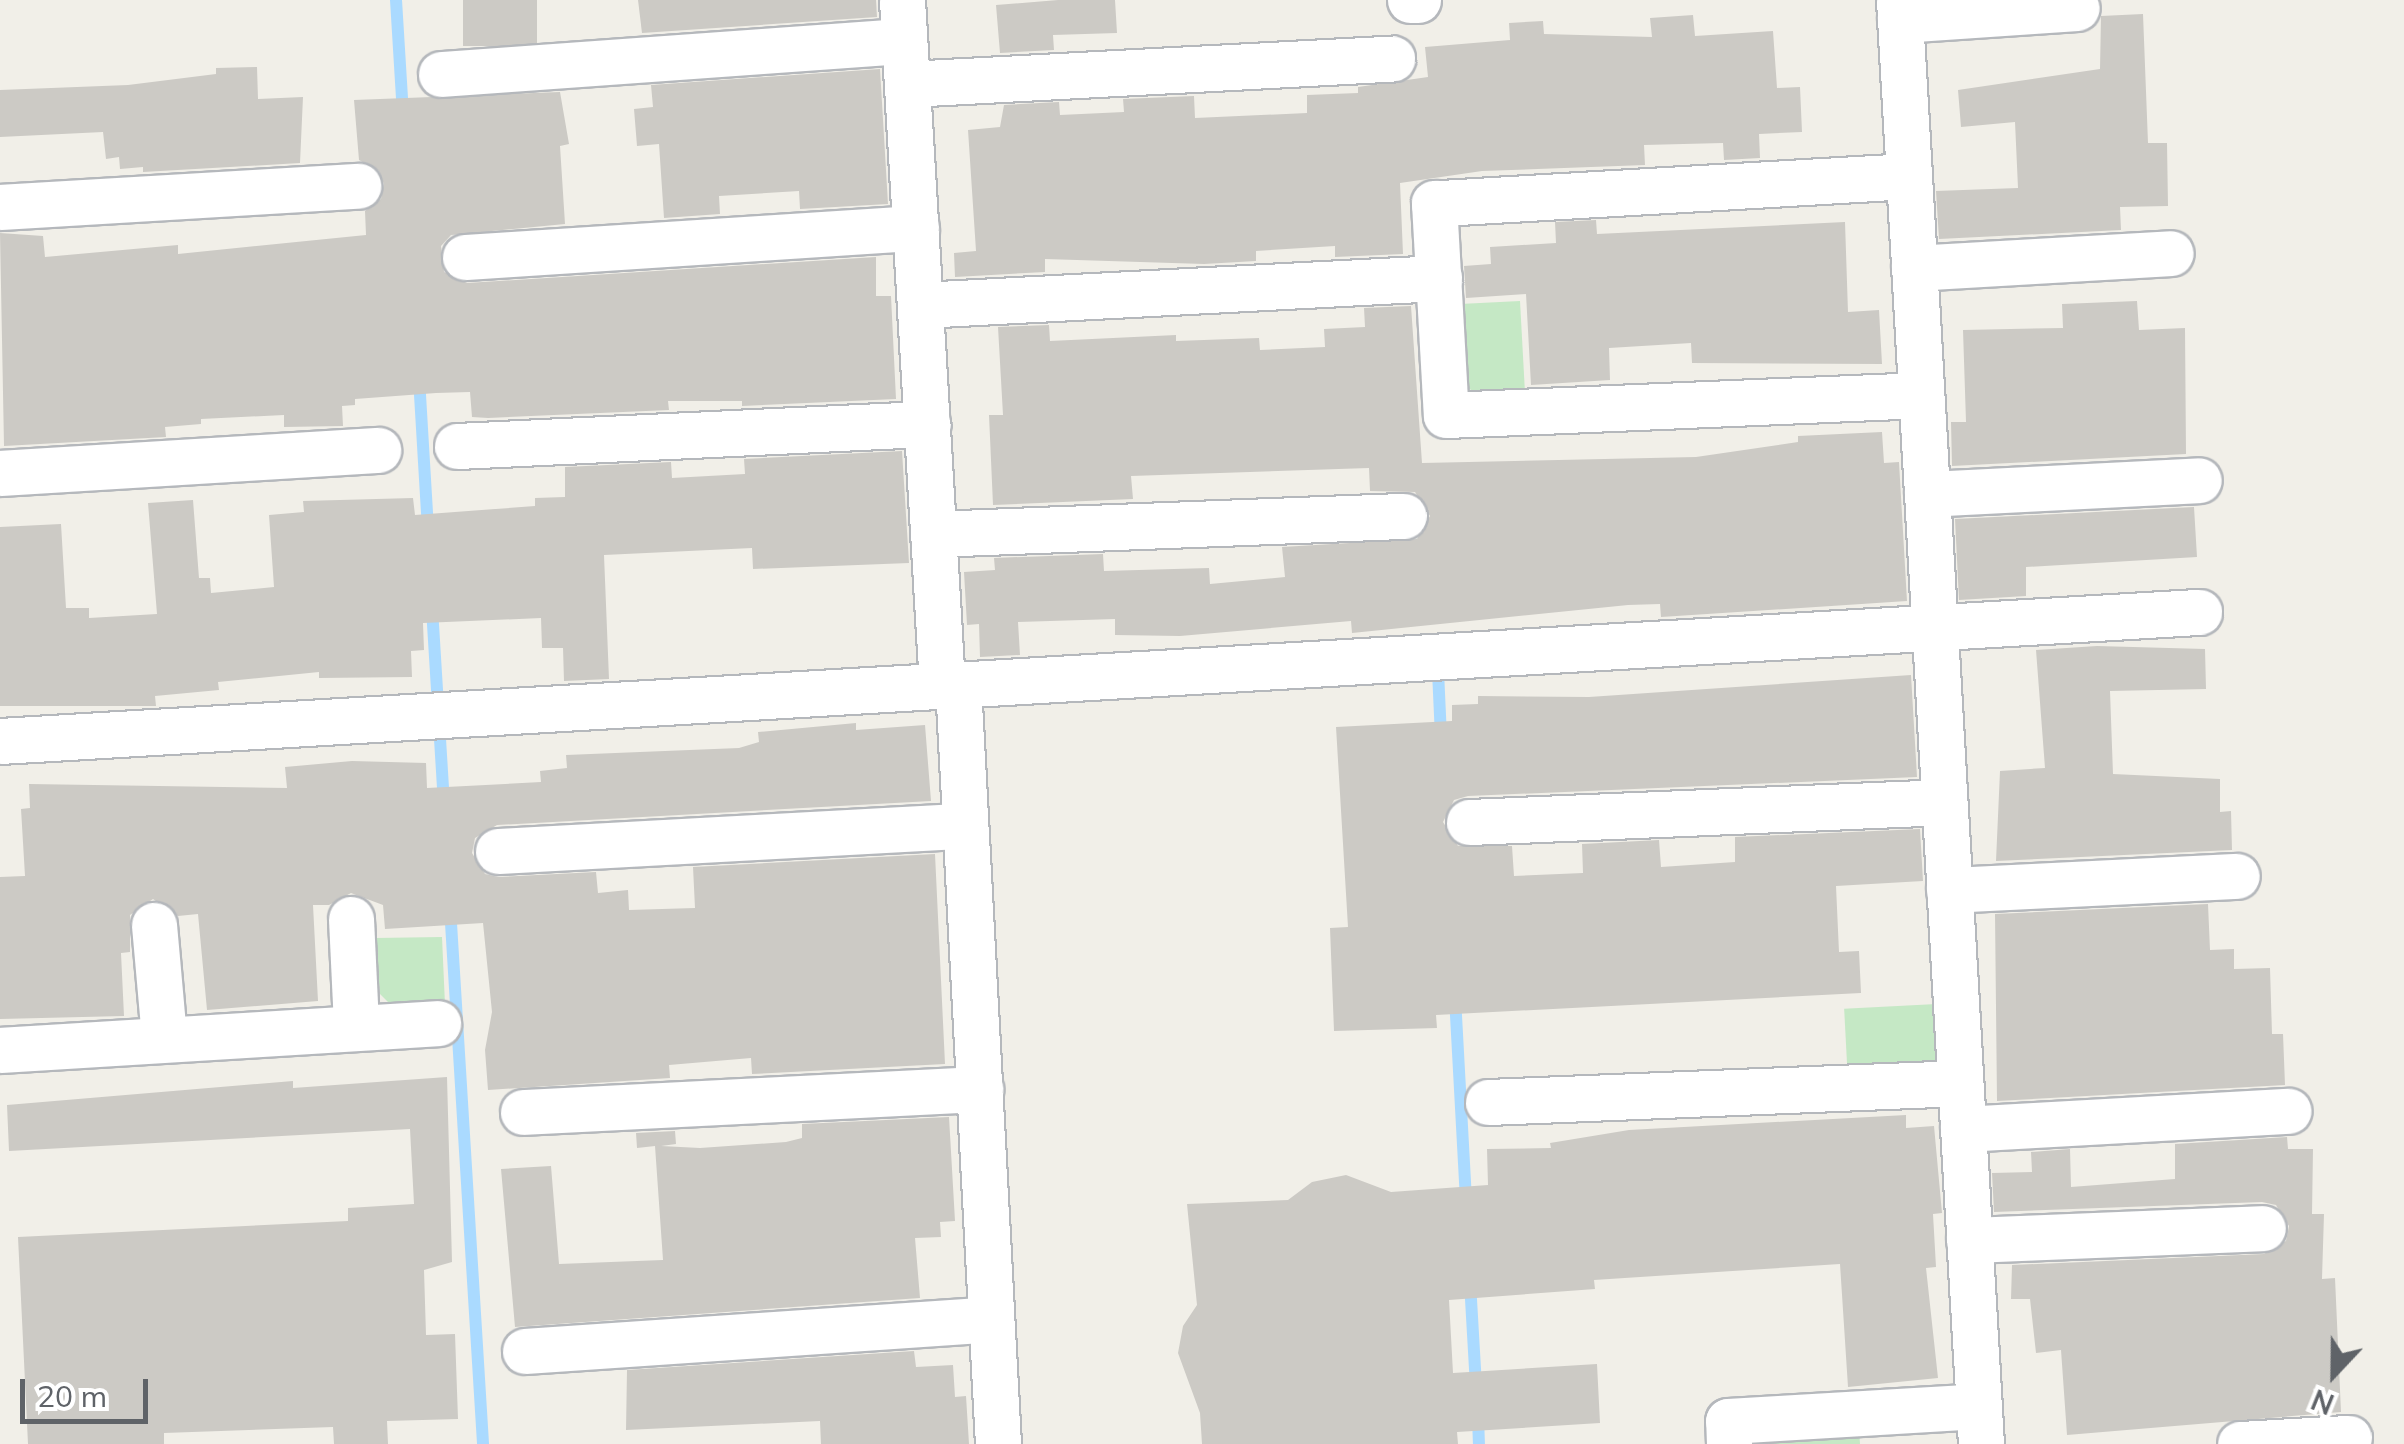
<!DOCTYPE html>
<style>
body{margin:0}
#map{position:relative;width:2404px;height:1444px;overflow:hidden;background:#f1efe8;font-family:Mulish,sans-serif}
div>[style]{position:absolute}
.green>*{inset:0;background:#c5e8c5;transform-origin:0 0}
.stream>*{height:12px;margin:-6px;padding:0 6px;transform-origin:6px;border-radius:6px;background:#aadaff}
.building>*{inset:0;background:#cccac5;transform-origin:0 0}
.roads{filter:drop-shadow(2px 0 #b5b8bc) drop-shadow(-2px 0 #b5b8bc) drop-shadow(0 2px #b5b8bc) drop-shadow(0 -2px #b5b8bc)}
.minor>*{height:45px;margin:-22.5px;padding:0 22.5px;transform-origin:22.5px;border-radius:22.5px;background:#fff}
span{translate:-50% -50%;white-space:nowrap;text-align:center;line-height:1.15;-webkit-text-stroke:9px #fff;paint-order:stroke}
.north{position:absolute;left:2284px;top:1324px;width:100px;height:100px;-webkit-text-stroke:8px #fff;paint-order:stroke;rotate:202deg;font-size:28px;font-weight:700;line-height:40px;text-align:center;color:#5f6368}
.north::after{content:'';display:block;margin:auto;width:35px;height:45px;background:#5f6368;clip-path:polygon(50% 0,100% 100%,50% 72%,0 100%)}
.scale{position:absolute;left:20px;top:1379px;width:128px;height:45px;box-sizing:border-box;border:5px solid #5f6368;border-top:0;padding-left:12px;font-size:30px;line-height:35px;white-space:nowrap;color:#5f6368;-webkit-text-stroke:8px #fff;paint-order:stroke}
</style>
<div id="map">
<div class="green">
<div style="clip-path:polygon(1520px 301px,1525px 393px,1479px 395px,1465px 386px,1460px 304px)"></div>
<div style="clip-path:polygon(442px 937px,445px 1005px,393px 1007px,380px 994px,375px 938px)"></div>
<div style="left:1956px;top:1003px;width:80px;height:112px;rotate:87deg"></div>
<div style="clip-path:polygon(1859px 1430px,1860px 1444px,1759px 1444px,1764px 1437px)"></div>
</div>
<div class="stream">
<div style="left:396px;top:0;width:114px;rotate:86.5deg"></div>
<div style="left:419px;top:378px;width:150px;rotate:86.6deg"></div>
<div style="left:432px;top:608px;width:195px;rotate:86.5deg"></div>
<div style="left:1438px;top:671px;width:67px;rotate:87.4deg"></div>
<div style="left:450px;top:907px;width:538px;rotate:86.48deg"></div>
<div style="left:1455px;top:997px;width:205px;rotate:86.9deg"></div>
<div style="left:1470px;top:1282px;width:105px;rotate:86.7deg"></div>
<div style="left:1478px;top:1417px;width:27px;rotate:88deg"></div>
</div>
<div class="building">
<div style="left:463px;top:0;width:74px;height:46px"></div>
<div style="clip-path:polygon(638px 0,876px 0,877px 17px,642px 33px)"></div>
<div style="clip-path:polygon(1058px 0,1115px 0,1117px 33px,1053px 35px,1054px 50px,1000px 53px,996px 5px)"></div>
<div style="clip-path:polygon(2143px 14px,2148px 143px,2167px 143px,2168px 206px,2120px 207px,2121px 230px,1939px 239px,1936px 191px,2018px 188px,2015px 122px,1961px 127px,1958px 90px,2100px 69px,2101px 16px)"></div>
<div style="clip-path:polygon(1693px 15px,1695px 36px,1773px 31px,1777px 88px,1800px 87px,1802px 132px,1759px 134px,1760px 158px,1724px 160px,1723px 143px,1644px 145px,1645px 165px,1482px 171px,1400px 183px,1403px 254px,1335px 257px,1335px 246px,1256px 251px,1256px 261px,1204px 264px,1045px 259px,1045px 272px,955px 277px,954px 253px,976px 251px,968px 130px,1000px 127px,1004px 105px,1059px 102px,1060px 115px,1124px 112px,1123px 99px,1194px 96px,1195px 118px,1307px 113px,1307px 95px,1358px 93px,1358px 87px,1428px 77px,1425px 47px,1510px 40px,1509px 23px,1543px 21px,1544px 34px,1652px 37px,1650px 18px)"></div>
<div style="clip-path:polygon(257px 67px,258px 99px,303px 97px,300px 163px,143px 172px,143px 167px,120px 169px,119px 157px,106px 159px,103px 132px,0 137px,0 90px,128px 85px,216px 74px,216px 68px)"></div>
<div style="clip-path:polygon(880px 69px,888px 204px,800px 209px,799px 191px,719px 196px,720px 214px,664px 218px,659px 144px,637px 146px,634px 109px,653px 107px,651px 85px)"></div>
<div style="clip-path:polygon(560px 92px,569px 144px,560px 146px,565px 224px,451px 235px,441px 246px,444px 272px,467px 283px,876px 257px,876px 296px,891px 296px,896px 399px,742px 406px,742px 401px,668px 401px,669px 410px,488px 418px,472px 417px,470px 392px,436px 393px,355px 399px,355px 405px,342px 406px,343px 426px,284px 427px,284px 415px,201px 419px,201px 424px,165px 427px,166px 437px,4px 446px,0 233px,43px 236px,45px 257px,178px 245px,178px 254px,366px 235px,365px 211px,381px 199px,384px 184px,379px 171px,359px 160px,354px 100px)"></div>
<div style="clip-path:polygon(1596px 220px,1597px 234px,1845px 222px,1848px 312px,1879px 310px,1882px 364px,1692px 363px,1691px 343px,1609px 348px,1610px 380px,1531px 385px,1526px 294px,1466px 298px,1464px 266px,1491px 264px,1490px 247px,1556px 243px,1555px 222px)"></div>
<div style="clip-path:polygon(2137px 301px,2139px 330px,2185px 328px,2186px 454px,1952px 466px,1951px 422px,1966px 422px,1963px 330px,2063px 328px,2062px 304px)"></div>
<div style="clip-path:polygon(1411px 306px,1422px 463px,1696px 457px,1798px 442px,1798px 436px,1882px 432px,1884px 463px,1899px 462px,1907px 601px,1661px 617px,1660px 604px,1628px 605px,1352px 633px,1351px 621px,1180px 636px,1115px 635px,1115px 619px,1018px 622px,1020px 655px,980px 657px,979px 624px,967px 625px,964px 572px,995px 570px,994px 558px,1103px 554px,1104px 571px,1209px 568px,1210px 584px,1285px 577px,1282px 547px,1417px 539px,1430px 516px,1415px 492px,1370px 491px,1369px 468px,1131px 476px,1133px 499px,993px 505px,989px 415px,1003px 415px,998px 327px,1049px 325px,1050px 341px,1176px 335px,1176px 341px,1259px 338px,1260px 350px,1325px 347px,1324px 329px,1365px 327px,1364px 308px)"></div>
<div style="clip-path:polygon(902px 451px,909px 563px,753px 569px,752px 548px,604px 555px,609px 679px,564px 681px,563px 648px,542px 648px,541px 618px,423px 623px,424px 650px,411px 651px,412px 677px,319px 678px,319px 672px,218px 682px,219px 690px,155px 696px,156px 706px,0 706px,0 527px,61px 524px,66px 608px,89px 608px,89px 618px,157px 614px,148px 503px,193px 500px,199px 578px,210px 578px,211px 593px,274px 587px,269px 515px,304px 512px,303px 501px,413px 498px,415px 515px,535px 506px,535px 498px,565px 497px,565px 467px,671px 462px,672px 478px,745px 474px,744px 459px)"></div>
<div style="clip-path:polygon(2194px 507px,2197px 557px,2026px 567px,2026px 596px,1959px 600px,1955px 519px)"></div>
<div style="clip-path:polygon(2097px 646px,2205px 649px,2206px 689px,2110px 691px,2113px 774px,2220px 779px,2220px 812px,2231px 811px,2232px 850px,1996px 861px,2000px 771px,2045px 768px,2036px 650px)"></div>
<div style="clip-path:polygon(1911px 675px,1917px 777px,1468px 796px,1454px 800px,1443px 822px,1458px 846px,1512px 846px,1514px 876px,1583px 873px,1582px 844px,1659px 840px,1661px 867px,1735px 862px,1735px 837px,1920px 829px,1923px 881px,1836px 886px,1839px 952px,1859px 951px,1861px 993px,1436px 1015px,1437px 1028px,1334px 1031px,1330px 928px,1348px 927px,1336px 727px,1452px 721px,1452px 705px,1478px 704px,1478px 696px,1589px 697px)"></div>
<div style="clip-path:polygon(856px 723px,856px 730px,925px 725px,931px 801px,497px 825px,475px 838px,472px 853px,485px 874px,498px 877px,596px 872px,598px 893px,628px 890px,629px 910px,695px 908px,693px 867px,935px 854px,945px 1064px,752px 1074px,751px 1058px,669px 1065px,670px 1078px,488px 1090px,485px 1050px,492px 1012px,483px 923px,385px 929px,383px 905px,351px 893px,329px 905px,313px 905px,318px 1001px,207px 1010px,198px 914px,178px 916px,153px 899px,130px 915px,130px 952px,121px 953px,124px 1016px,0 1019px,0 877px,25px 876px,21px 809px,30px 808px,29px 784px,287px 788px,285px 767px,352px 761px,426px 763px,427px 788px,541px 782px,540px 771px,567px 768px,566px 755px,739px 748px,759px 742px,758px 732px)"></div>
<div style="clip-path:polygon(2208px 904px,2210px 950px,2234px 949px,2234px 969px,2270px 968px,2272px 1034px,2283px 1034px,2285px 1085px,1997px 1101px,1995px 914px)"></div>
<div style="clip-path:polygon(447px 1077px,452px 1262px,424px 1270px,426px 1335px,455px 1334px,458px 1419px,387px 1421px,388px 1444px,334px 1444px,333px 1427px,164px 1433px,164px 1444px,28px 1444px,18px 1237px,348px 1221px,348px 1208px,414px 1204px,410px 1129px,9px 1151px,7px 1105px,293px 1081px,293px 1088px)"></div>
<div style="clip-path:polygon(1906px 1115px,1906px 1128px,1934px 1126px,1942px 1213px,1933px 1214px,1936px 1267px,1926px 1268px,1938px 1378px,1848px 1387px,1840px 1264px,1594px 1280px,1595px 1289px,1449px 1300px,1453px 1373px,1597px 1364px,1600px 1423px,1457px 1432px,1458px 1444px,1202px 1444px,1200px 1413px,1178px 1353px,1183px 1326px,1197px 1305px,1187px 1204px,1288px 1200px,1312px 1182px,1346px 1175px,1391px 1192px,1488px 1185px,1487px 1149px,1551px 1148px,1550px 1143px,1629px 1130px)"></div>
<div style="clip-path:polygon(949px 1117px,955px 1221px,940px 1222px,941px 1237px,915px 1238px,920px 1298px,515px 1327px,501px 1169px,551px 1166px,559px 1264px,663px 1260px,655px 1146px,637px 1148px,636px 1133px,675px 1131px,676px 1144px,661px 1146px,700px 1148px,786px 1142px,802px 1138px,802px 1124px)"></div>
<div style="clip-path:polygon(2287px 1137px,2288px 1149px,2313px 1149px,2312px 1214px,2324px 1214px,2322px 1279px,2335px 1278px,2341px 1412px,2067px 1435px,2061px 1350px,2036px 1353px,2030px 1299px,2011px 1299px,2012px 1265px,2264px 1254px,2286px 1241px,2289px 1226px,2276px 1205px,2262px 1202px,1994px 1212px,1992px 1173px,2032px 1172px,2031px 1152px,2070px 1149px,2071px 1187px,2175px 1179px,2175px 1144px)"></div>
<div style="clip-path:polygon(914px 1351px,916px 1367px,953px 1365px,955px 1397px,966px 1396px,969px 1444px,821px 1444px,820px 1421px,626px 1430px,627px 1370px)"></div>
</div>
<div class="roads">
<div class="minor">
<div style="left:902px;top:0;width:686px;rotate:86.66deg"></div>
<div style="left:1410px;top:0;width:8px"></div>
<div style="left:1899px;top:0;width:1446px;rotate:86.75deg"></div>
<div style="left:1900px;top:20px;width:177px;rotate:-3.9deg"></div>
<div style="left:441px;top:74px;width:464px;rotate:-4.1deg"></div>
<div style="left:907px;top:84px;width:486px;rotate:-3deg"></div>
<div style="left:1909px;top:176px;width:476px;rotate:176.7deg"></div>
<div style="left:1434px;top:203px;width:212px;rotate:86.8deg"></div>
<div style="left:1446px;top:415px;width:475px;rotate:-2.4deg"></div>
<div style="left:0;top:207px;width:359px;rotate:-3.4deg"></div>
<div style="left:465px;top:257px;width:452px;rotate:-3.7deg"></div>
<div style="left:1914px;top:268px;width:257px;rotate:-3.3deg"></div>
<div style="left:920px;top:305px;width:520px;rotate:-2.98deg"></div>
<div style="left:457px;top:446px;width:471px;rotate:-2.7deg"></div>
<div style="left:0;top:473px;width:379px;rotate:-3.5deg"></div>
<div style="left:1927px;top:494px;width:272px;rotate:-2.9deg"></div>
<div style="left:933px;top:534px;width:471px;rotate:-2.2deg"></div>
<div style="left:958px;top:684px;width:761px;rotate:86.99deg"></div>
<div style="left:0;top:741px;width:2203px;rotate:-3.36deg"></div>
<div style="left:1469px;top:822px;width:475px;rotate:-2.4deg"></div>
<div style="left:498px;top:851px;width:466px;rotate:-3.1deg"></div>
<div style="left:1949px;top:890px;width:288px;rotate:-2.8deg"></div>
<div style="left:351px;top:919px;width:108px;rotate:87.3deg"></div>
<div style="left:154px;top:925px;width:113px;rotate:84.9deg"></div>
<div style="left:0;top:1050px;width:439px;rotate:-3.5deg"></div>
<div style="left:1488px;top:1102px;width:472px;rotate:-2.3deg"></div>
<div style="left:523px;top:1112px;width:458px;rotate:-2.9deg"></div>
<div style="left:1963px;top:1129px;width:326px;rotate:-3.2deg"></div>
<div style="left:1969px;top:1240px;width:294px;rotate:-2.3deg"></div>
<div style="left:525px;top:1351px;width:467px;rotate:-3.9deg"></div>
<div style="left:1729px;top:1444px;width:23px;rotate:-92deg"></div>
<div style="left:1728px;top:1421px;width:251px;rotate:-3.4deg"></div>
<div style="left:2240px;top:1444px;width:109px;rotate:-3.2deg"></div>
</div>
</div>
<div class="north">N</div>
<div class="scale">20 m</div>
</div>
